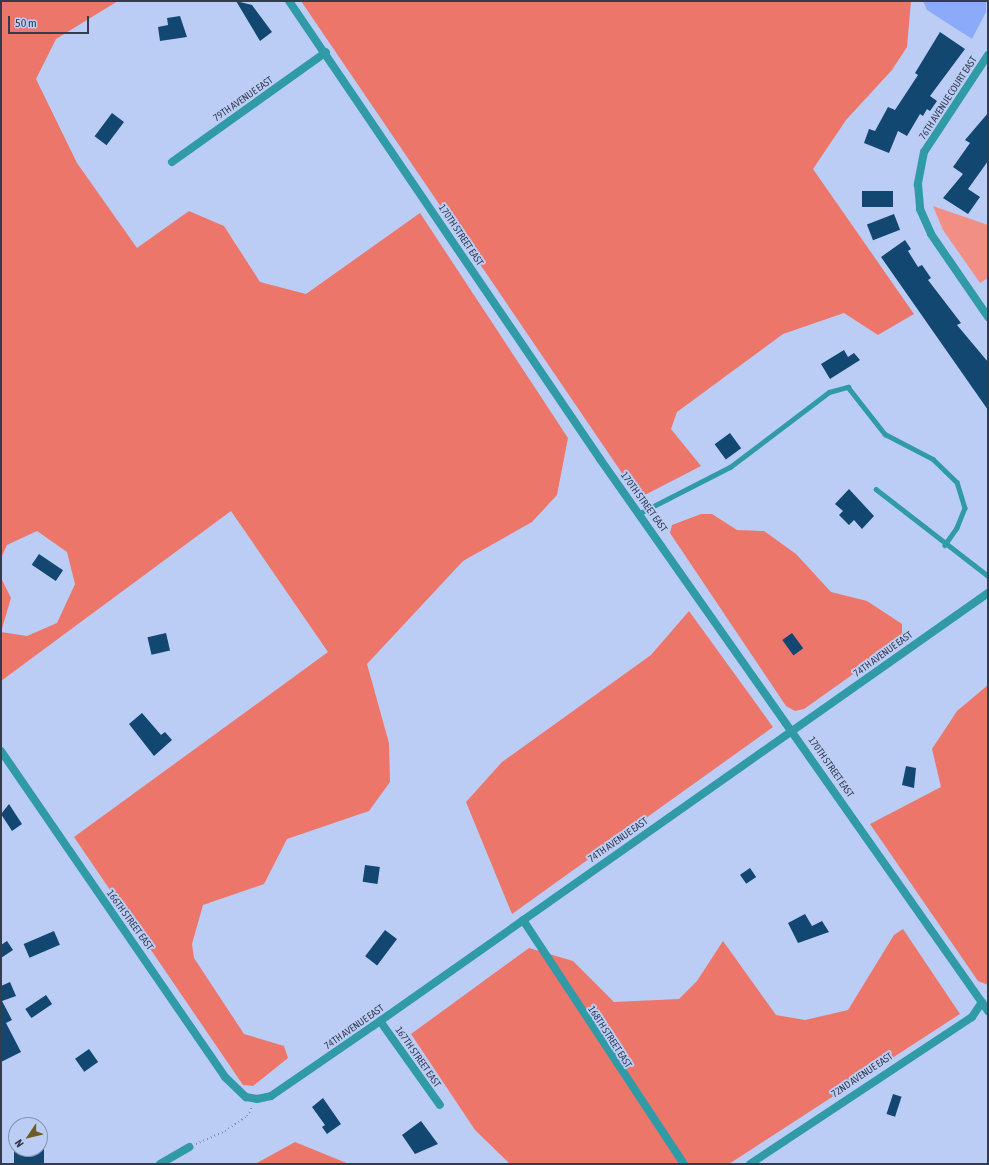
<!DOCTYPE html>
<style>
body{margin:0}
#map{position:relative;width:989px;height:1165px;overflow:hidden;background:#bbcdf5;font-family:"Asap Condensed",sans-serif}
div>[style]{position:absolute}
.green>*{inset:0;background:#f28f85}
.forest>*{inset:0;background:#ed766b}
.water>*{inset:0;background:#8babfa}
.building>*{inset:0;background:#114771;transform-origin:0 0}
.path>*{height:2px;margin-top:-1px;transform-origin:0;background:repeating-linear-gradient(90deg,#7e8cab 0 1px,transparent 0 4px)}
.lane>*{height:4.5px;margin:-2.25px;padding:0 2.25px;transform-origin:2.25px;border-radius:2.25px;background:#319aa7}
.street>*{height:8px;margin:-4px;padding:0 4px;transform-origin:4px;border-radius:4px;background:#319aa7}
span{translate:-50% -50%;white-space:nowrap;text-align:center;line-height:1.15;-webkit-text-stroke:4px #bbcdf5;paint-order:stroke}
.street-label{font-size:10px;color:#323b4f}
.frame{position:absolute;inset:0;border:2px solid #323b4f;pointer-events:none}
.north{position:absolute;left:8px;top:1117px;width:40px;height:40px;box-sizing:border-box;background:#bbcdf5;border:1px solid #8493b3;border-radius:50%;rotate:235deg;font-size:11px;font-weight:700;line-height:16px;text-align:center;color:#323b4f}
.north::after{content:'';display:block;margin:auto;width:14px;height:18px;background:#6f5a29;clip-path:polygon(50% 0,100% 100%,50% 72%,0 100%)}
.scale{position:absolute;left:8px;top:16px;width:81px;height:18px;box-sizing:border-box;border:2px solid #323b4f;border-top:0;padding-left:5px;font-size:12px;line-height:14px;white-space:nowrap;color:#323b4f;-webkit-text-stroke:3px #bbcdf5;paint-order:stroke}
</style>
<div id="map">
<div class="green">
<div style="clip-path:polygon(933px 206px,988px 225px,988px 278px,980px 283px,943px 230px)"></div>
</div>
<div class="forest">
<div style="clip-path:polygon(1px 1px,118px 1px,56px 39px,36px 79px,77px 163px,137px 248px,189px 211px,224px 226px,260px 282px,306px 294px,420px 213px,568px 438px,557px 495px,532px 522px,463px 561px,367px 664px,389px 743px,390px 782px,369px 811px,287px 839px,264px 884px,203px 905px,192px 944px,194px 958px,244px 1034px,284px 1046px,288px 1058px,253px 1086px,243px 1085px,74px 837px,328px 652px,231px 511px,1px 681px,1px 578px,11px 598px,1px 632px,27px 636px,57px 623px,75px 584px,67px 552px,37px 531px,7px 545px,1px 558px)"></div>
<div style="clip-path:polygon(301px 1px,911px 1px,907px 47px,892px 70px,846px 120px,813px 169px,914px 314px,878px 335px,844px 313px,783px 334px,677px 412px,671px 429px,701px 466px,639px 498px)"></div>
<div style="clip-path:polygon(701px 514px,712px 514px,737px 530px,764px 531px,796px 554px,831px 592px,867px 601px,902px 624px,902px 636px,890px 648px,804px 709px,795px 711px,786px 706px,670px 533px,672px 525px)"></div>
<div style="clip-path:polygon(689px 611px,773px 727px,512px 914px,466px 802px,502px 762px,651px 655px)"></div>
<div style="clip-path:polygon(988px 685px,988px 985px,978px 981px,870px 824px,941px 787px,932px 749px,957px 711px)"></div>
<div style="clip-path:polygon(903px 929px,960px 1014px,729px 1164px,510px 1164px,475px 1130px,411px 1034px,529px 948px,573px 961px,614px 1002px,679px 999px,697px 981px,723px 941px,776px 1015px,805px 1020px,848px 1010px,894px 935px)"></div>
<div style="clip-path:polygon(295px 1142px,349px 1164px,255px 1164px)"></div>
</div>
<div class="water">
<div style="clip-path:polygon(923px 1px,986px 1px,986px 12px,972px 39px,927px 10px)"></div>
</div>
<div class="building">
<div style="clip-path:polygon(236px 1px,252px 5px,272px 32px,260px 41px)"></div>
<div style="clip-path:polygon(180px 16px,187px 37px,160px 41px,158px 27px,168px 25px,167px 18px)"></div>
<div style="clip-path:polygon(940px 32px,965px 49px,930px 96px,937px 101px,930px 111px,927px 109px,923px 116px,920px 114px,907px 136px,898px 131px,889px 153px,864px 143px,869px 129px,875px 131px,888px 107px,895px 110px,918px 75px,915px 73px)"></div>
<div style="left:112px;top:113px;width:15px;height:29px;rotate:37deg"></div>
<div style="clip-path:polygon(988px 113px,988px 161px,968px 189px,980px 197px,968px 214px,943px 198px,963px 174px,953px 167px,970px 143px,965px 140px)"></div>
<div style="left:862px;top:191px;width:31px;height:16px"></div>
<div style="left:894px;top:214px;width:17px;height:29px;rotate:69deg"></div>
<div style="clip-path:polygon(905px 240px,911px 249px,908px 251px,918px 267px,922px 265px,931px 278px,928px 280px,961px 323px,957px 325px,988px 362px,988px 410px,881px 257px)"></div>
<div style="clip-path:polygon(844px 350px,848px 357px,854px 353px,860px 360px,830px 379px,821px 364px)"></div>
<div style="left:730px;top:433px;width:19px;height:19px;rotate:54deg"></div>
<div style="clip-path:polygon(849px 489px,874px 516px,862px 529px,854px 520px,849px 525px,839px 515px,843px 511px,835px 504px)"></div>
<div style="left:39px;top:554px;width:29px;height:13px;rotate:34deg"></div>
<div style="left:166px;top:633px;width:18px;height:19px;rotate:77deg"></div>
<div style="left:792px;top:633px;width:19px;height:12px;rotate:54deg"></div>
<div style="clip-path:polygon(142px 713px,161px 735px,165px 732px,172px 740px,154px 756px,129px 724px)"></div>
<div style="clip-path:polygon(906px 766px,916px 768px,914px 788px,902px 785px)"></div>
<div style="clip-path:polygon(9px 804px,22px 824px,12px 831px,1px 814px)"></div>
<div style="left:365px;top:865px;width:15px;height:17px;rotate:8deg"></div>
<div style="left:750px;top:868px;width:11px;height:12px;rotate:56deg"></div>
<div style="clip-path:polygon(805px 914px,812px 926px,822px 921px,829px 932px,798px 943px,788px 923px)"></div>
<div style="left:385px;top:930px;width:15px;height:33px;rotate:37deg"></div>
<div style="left:54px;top:931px;width:15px;height:33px;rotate:67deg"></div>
<div style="clip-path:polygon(7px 941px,13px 950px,1px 958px,1px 945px)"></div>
<div style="clip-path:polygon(10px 982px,16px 996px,2px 1001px,12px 1020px,6px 1023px,21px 1052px,1px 1062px,1px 986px)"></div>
<div style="left:46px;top:995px;width:11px;height:25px;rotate:56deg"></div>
<div style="left:89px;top:1049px;width:16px;height:17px;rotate:55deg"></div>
<div style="left:893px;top:1094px;width:9px;height:21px;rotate:18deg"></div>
<div style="clip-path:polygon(323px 1098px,341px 1124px,327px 1134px,322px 1127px,325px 1125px,312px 1107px)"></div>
<div style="clip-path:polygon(421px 1121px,438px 1144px,415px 1154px,402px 1135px)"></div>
<div style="left:14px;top:1149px;width:30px;height:15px"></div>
</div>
<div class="path">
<div style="left:196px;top:1144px;width:32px;rotate:-24deg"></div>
<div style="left:225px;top:1131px;width:27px;rotate:-34deg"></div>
<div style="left:247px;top:1116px;width:12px;rotate:-59deg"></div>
</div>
<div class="lane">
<div style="left:876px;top:489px;width:142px;rotate:37.8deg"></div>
<div style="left:640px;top:513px;width:101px;rotate:-27.1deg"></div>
<div style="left:730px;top:467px;width:124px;rotate:-37.1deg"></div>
<div style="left:829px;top:392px;width:20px;rotate:-15deg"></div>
<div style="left:848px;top:387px;width:60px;rotate:51.8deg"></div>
<div style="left:885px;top:434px;width:54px;rotate:27.5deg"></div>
<div style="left:933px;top:459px;width:33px;rotate:44deg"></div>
<div style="left:957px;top:482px;width:27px;rotate:73deg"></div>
<div style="left:965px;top:508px;width:22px;rotate:112deg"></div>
<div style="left:957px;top:528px;width:21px;rotate:125deg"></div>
</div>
<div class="street">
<div style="left:289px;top:1px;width:554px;rotate:55.82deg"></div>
<div style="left:600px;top:459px;width:675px;rotate:54.9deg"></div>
<div style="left:988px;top:55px;width:116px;rotate:123.4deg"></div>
<div style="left:924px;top:152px;width:33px;rotate:101deg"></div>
<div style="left:918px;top:184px;width:25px;rotate:85deg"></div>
<div style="left:920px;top:209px;width:27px;rotate:66deg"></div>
<div style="left:931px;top:234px;width:101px;rotate:55.5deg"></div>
<div style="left:172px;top:162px;width:189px;rotate:-35.5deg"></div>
<div style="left:1px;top:751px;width:396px;rotate:55.5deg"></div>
<div style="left:225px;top:1077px;width:29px;rotate:44deg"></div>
<div style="left:246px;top:1097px;width:11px;rotate:10deg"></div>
<div style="left:257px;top:1099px;width:14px;rotate:-12deg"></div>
<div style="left:271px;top:1096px;width:124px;rotate:-34.5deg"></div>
<div style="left:373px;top:1026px;width:752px;rotate:-35.15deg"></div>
<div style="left:523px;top:920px;width:292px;rotate:56.6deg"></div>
<div style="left:380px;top:1021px;width:103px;rotate:54.5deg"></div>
<div style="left:160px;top:1164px;width:34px;rotate:-30deg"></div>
<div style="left:750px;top:1164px;width:266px;rotate:-33.5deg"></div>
<div style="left:972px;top:1017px;width:18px;rotate:-56deg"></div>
</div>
<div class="street-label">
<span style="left:948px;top:98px;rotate:-57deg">76TH AVENUE COURT EAST</span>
<span style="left:243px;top:99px;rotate:-35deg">79TH AVENUE EAST</span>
<span style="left:461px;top:235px;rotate:56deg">170TH STREET EAST</span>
<span style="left:644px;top:502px;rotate:54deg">170TH STREET EAST</span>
<span style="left:883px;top:654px;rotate:-36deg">74TH AVENUE EAST</span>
<span style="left:831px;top:767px;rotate:55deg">170TH STREET EAST</span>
<span style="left:618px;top:840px;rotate:-35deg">74TH AVENUE EAST</span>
<span style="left:130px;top:920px;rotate:54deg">166TH STREET EAST</span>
<span style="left:354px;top:1027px;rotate:-35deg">74TH AVENUE EAST</span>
<span style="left:610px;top:1037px;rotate:57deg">168TH STREET EAST</span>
<span style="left:418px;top:1057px;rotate:55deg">167TH STREET EAST</span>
<span style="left:862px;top:1075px;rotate:-34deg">72ND AVENUE EAST</span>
</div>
<div class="frame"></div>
<div class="north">N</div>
<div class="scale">50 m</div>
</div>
